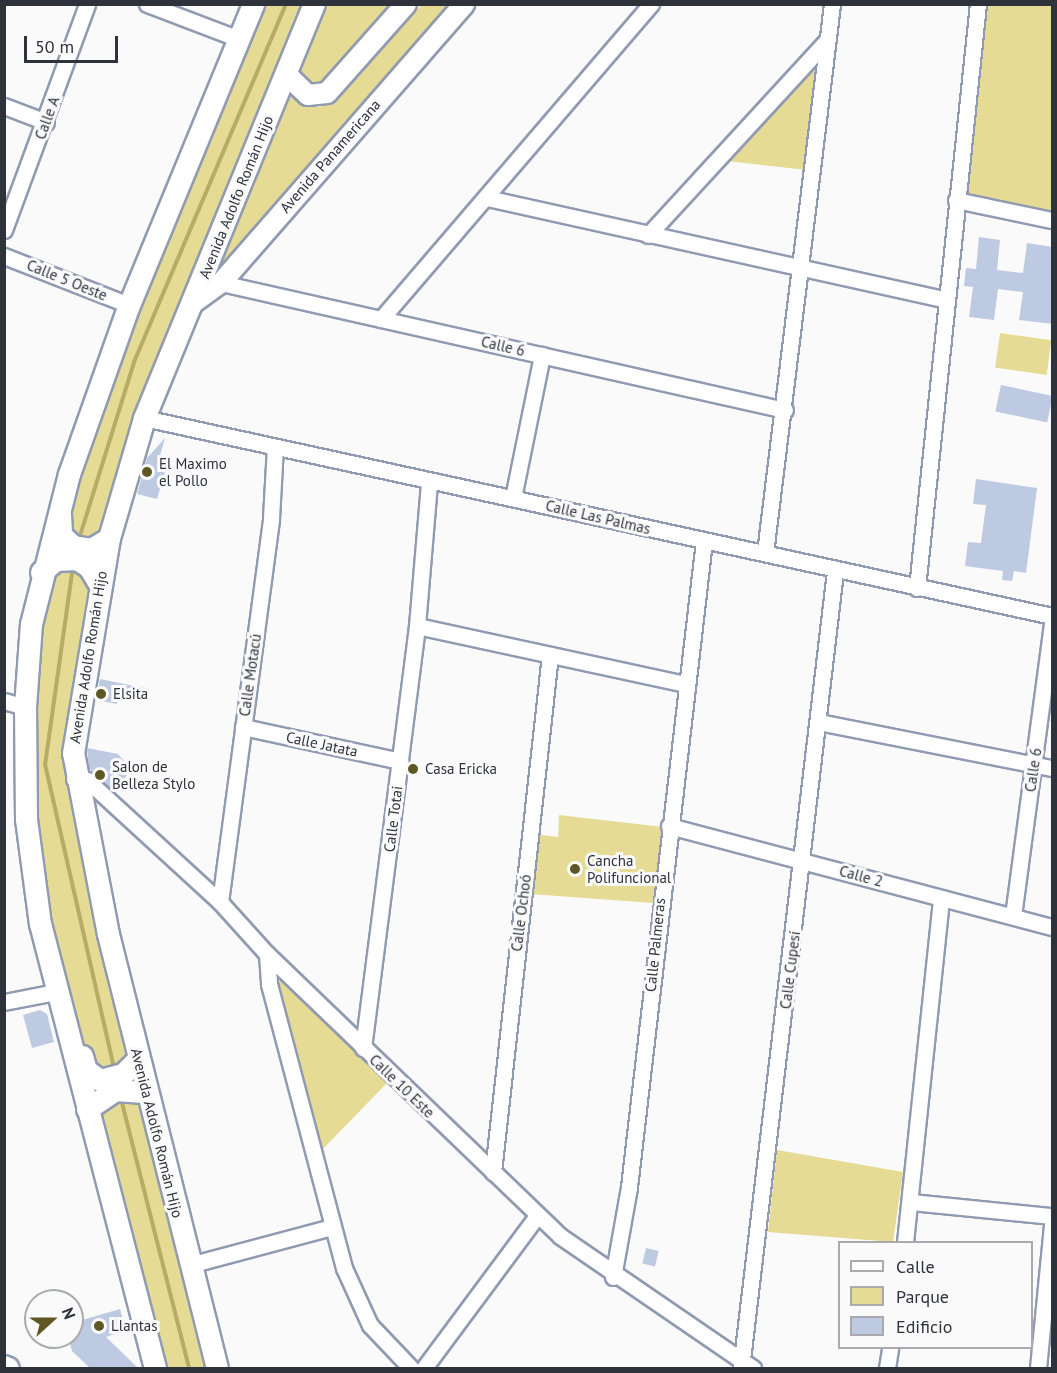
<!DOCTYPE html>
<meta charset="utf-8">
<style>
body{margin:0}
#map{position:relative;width:1057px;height:1373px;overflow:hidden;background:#fafafa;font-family:"PT Sans",sans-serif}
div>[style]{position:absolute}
.green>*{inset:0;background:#e6db95;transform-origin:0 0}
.stream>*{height:4px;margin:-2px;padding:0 2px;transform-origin:2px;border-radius:2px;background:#b7ac65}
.building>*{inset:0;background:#bec9e2;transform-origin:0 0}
.roads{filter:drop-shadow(2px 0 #909bb2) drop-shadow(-2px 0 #909bb2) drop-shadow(0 2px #909bb2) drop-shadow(0 -2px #909bb2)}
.minor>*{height:15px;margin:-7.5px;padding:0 7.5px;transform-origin:7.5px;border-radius:7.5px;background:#fff}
.tertiary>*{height:20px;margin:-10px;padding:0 10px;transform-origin:10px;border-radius:10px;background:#fff}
.secondary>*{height:21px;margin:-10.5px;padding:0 10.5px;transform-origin:10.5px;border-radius:10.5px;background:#fff}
.dots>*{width:16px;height:16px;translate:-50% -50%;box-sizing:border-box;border:3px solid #fafafa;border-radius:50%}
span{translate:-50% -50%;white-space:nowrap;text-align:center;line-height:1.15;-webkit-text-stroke:6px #fafafa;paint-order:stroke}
.street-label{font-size:15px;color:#2d323b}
.poi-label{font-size:15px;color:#2d323b}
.left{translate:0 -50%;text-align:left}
.frame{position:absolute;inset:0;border:6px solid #2d323b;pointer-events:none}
.legend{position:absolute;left:838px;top:1241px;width:195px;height:108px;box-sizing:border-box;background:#fafafa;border:2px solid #a8aaae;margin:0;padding:8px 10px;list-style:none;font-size:18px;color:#2d323b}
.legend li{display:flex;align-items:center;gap:12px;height:30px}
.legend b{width:30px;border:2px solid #a8aaae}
.north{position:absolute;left:24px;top:1289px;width:60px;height:60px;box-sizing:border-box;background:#fafafa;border:2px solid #a8aaae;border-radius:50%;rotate:69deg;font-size:16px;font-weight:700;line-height:24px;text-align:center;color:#2d323b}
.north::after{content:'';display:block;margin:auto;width:21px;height:27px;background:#5f5723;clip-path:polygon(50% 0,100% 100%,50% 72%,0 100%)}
.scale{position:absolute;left:24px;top:36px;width:94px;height:27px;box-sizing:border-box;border:3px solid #2d323b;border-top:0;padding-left:8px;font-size:18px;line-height:21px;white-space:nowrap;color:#2d323b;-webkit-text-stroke:4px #fafafa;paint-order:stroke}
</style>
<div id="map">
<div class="green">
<div style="clip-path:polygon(261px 5px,311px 5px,102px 542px,84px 546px,63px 526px,123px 348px)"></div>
<div style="clip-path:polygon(323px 5px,393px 5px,323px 84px,309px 86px,295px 72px)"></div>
<div style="clip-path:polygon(421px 5px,453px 5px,218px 277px,214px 272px,287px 92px,299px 103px,319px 107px,334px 101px)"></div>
<div style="clip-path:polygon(984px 5px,1052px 5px,1052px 216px,971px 199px,967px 194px)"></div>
<div style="clip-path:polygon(811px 71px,817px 71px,806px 170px,727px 161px)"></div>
<div style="left:1000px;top:333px;width:52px;height:35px;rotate:8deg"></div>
<div style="clip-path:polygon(58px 569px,75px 569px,92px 580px,71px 730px,133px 1059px,126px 1068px,91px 1069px,49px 911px,31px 778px,36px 632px,49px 575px)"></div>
<div style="clip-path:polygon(559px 815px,663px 827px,653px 903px,530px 894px,535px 834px,558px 837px)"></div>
<div style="clip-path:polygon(282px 979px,387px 1083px,319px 1153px,277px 983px)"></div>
<div style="clip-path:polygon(116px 1100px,144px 1105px,213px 1368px,160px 1368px,99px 1121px,103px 1109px)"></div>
<div style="clip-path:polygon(777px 1150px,903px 1172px,893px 1242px,768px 1232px)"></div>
</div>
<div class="stream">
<div style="left:79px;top:539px;width:185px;rotate:-72.7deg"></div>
<div style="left:134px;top:362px;width:389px;rotate:-67deg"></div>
<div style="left:73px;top:566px;width:200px;rotate:98deg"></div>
<div style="left:45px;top:764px;width:312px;rotate:77.2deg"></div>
<div style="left:121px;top:1099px;width:277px;rotate:75.8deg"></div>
</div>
<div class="building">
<div style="clip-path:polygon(979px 237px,1000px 240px,997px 270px,1023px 273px,1027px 243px,1053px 247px,1053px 324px,1019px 320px,1023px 292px,998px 289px,994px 320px,969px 317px,973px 287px,964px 286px,966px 268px,976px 269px)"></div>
<div style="left:1001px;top:385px;width:53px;height:27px;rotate:12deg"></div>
<div style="clip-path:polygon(165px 438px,157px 466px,166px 468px,157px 499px,137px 494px,147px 458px)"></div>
<div style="clip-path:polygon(976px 479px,1037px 488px,1026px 573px,1014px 571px,1012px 581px,1002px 580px,1003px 571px,965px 566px,968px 542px,981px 543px,986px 505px,973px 504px)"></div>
<div style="clip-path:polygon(100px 679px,149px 689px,146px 702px,118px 697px,117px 704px,96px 700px)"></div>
<div style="clip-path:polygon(87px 748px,118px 754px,132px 770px,113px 791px,89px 768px)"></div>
<div style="clip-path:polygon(40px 1010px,47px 1014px,54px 1042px,32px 1048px,23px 1015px)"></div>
<div style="left:646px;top:1248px;width:13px;height:16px;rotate:13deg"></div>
<div style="clip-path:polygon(120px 1309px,126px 1330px,106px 1337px,138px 1368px,90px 1368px,72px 1351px,68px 1337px,72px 1323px)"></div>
</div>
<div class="roads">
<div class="minor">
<div style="left:147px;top:4px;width:98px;rotate:20.8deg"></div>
<div style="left:4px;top:106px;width:45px;rotate:20.9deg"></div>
<div style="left:487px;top:198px;width:471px;rotate:12.5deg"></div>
<div style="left:956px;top:200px;width:98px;rotate:11.8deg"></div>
<div style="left:4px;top:230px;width:241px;rotate:-69.8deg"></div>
<div style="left:648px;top:235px;width:265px;rotate:-47.4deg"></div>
<div style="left:4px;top:256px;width:134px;rotate:21.4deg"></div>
<div style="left:221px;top:283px;width:578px;rotate:12.69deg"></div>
<div style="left:381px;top:319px;width:415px;rotate:-49.4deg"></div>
<div style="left:144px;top:418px;width:929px;rotate:12.3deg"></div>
<div style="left:513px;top:498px;width:146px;rotate:-78.5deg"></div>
<div style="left:765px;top:553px;width:553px;rotate:-83.04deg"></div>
<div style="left:917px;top:588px;width:587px;rotate:-84.04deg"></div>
<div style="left:417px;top:626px;width:274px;rotate:12.2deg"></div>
<div style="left:4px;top:701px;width:22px;rotate:16deg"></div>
<div style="left:819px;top:722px;width:237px;rotate:11.2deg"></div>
<div style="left:243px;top:727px;width:161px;rotate:12.2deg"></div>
<div style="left:74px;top:779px;width:13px;rotate:4deg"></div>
<div style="left:87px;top:780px;width:180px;rotate:42.5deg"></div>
<div style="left:220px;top:902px;width:70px;rotate:47.9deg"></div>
<div style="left:267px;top:954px;width:407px;rotate:43.9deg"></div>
<div style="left:560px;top:1236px;width:234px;rotate:34.4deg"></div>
<div style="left:669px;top:826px;width:396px;rotate:14.8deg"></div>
<div style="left:220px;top:902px;width:387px;rotate:-82.4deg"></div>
<div style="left:271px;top:518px;width:71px;rotate:-86.8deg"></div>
<div style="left:1013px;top:916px;width:295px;rotate:-82.4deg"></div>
<div style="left:267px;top:954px;width:30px;rotate:86deg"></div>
<div style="left:269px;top:984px;width:294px;rotate:75.2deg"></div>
<div style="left:344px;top:1268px;width:63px;rotate:65.5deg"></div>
<div style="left:370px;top:1325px;width:59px;rotate:46.4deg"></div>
<div style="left:4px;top:1002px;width:53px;rotate:-10.9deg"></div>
<div style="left:363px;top:1048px;width:425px;rotate:-82.7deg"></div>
<div style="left:417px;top:626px;width:144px;rotate:-85.2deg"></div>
<div style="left:493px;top:1172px;width:520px;rotate:-83.71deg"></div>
<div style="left:911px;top:1202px;width:142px;rotate:5.7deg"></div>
<div style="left:905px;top:1242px;width:346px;rotate:-84deg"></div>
<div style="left:189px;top:1265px;width:148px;rotate:-14.9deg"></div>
<div style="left:613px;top:1277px;width:91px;rotate:-79.9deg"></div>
<div style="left:629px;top:1187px;width:650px;rotate:-83.38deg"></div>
<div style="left:424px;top:1368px;width:189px;rotate:-53.4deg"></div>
<div style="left:741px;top:1368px;width:803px;rotate:-83.27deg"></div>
<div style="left:887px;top:1368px;width:20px;rotate:-81deg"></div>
<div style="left:1038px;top:1368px;width:145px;rotate:-84.4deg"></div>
</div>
<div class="tertiary">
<div style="left:286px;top:74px;width:30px;rotate:44deg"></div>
<div style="left:308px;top:95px;width:19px;rotate:-6deg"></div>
<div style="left:327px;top:93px;width:119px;rotate:-48.4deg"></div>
<div style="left:193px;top:303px;width:34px;rotate:-36deg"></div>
<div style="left:221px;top:283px;width:370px;rotate:-48.9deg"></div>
<div style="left:4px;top:1366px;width:5px;rotate:22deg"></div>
</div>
<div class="secondary">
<div style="left:60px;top:514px;width:21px;rotate:87deg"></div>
<div style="left:61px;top:535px;width:16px;rotate:43deg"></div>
<div style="left:73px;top:546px;width:18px;rotate:9deg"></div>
<div style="left:91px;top:549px;width:21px;rotate:-31deg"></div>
<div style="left:41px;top:572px;width:19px;rotate:-39deg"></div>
<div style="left:56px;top:560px;width:21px;rotate:-3deg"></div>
<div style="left:77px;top:559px;width:14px;rotate:34deg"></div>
<div style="left:89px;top:567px;width:21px;rotate:59deg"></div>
<div style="left:82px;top:1056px;width:15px;rotate:74deg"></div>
<div style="left:86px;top:1070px;width:17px;rotate:36deg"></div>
<div style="left:100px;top:1080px;width:24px;rotate:-15deg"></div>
<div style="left:123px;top:1074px;width:21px;rotate:-45deg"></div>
<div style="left:87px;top:1109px;width:34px;rotate:-34deg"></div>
<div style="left:115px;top:1090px;width:32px;rotate:4deg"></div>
<div style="left:155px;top:1368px;width:459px;rotate:-104.5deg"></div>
<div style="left:40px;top:924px;width:106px;rotate:-97.6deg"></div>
<div style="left:26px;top:819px;width:112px;rotate:-90.5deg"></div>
<div style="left:25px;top:707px;width:83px;rotate:-85.9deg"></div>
<div style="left:31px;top:624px;width:155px;rotate:-75.8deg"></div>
<div style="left:69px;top:474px;width:179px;rotate:-70.5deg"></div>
<div style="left:129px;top:305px;width:326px;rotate:-67.6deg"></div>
<div style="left:217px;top:1368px;width:447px;rotate:-104.1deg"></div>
<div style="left:108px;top:934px;width:184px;rotate:-100.9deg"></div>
<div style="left:73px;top:753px;width:218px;rotate:-80.5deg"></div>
<div style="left:109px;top:538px;width:125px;rotate:-73.7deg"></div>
<div style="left:144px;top:418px;width:448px;rotate:-67.7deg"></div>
</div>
</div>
<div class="dots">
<div style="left:147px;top:472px;background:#5f5723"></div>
<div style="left:101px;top:694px;background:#5f5723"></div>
<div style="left:413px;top:769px;background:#5f5723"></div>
<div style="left:100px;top:775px;background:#5f5723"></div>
<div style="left:575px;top:869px;background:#5f5723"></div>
<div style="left:99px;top:1326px;background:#5f5723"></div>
</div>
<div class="street-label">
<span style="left:47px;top:118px;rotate:-70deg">Calle A</span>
<span style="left:330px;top:156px;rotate:-49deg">Avenida Panamericana</span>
<span style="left:236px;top:197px;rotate:-68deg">Avenida Adolfo Román Hijo</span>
<span style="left:67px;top:280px;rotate:22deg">Calle 5 Oeste</span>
<span style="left:503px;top:346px;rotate:13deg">Calle 6</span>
<span style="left:598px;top:517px;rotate:13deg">Calle Las Palmas</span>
<span style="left:88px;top:657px;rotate:-81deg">Avenida Adolfo Román Hijo</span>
<span style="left:250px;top:675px;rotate:-82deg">Calle Motacú</span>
<span style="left:322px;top:744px;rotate:12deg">Calle Jatata</span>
<span style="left:1033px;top:770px;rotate:-82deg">Calle 6</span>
<span style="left:393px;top:819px;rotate:-83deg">Calle Totai</span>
<span style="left:861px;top:876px;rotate:15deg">Calle 2</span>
<span style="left:521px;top:913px;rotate:-83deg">Calle Ochoó</span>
<span style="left:655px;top:945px;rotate:-84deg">Calle Palmeras</span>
<span style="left:790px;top:970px;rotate:-83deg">Calle Cupesí</span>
<span style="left:402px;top:1086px;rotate:44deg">Calle 10 Este</span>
<span style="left:157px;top:1133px;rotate:76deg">Avenida Adolfo Román Hijo</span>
</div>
<div class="poi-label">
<span class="left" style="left:159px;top:472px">El Maximo<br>el Pollo</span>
<span class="left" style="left:113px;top:694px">Elsita</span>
<span class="left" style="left:112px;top:775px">Salon de<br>Belleza Stylo</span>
<span class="left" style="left:425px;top:769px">Casa Ericka</span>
<span class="left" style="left:587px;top:869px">Cancha<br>Polifuncional</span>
<span class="left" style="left:111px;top:1326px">Llantas</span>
</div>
<div class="frame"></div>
<ul class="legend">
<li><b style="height:8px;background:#fff"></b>Calle</li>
<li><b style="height:16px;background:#e6db95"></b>Parque</li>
<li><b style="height:16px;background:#bec9e2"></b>Edificio</li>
</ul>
<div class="north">N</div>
<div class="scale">50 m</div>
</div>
